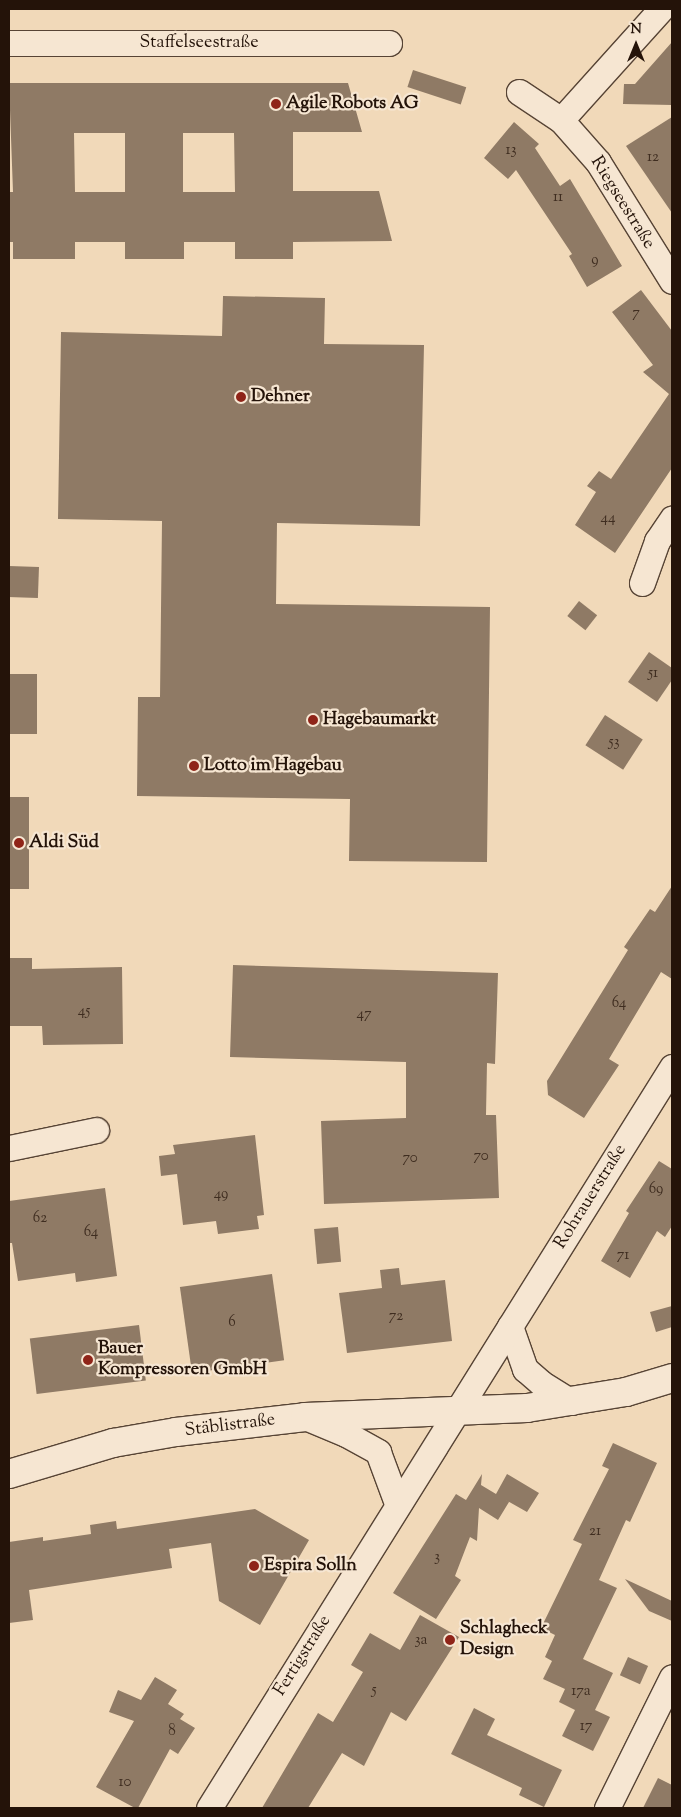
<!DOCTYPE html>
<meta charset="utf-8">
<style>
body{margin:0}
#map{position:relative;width:681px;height:1817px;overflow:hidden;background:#f1d9b9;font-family:"Sorts Mill Goudy",serif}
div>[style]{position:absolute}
.building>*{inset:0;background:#8f7a65;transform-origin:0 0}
.roads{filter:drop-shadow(1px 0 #574435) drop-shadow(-1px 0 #574435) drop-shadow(0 1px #574435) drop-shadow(0 -1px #574435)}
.minor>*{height:25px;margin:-12.5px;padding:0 12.5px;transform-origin:12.5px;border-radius:12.5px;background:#f6e6d2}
.secondary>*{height:28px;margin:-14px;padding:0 14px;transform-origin:14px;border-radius:14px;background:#f6e6d2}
.dots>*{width:14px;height:14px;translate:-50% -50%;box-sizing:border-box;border:2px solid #f6e6d2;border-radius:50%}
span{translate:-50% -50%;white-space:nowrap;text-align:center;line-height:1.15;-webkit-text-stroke:4.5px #f6e6d2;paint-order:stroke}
.number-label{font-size:15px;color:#3f2d20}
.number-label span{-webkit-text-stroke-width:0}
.street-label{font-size:18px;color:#241309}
.poi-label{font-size:18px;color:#241309;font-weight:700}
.left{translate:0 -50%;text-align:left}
.frame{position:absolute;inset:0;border:10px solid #241309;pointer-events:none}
.north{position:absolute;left:611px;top:20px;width:50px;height:50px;-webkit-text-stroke:4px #f6e6d2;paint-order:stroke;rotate:0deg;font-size:14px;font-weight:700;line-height:20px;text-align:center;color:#241309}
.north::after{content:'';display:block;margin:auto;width:18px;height:22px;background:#241309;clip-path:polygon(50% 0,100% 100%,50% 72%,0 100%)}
</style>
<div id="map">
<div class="building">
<div style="clip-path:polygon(672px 42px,672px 105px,623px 104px,624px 84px,635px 84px)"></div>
<div style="left:413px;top:70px;width:56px;height:18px;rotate:18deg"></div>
<div style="clip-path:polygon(evenodd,9px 83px,348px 83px,362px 132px,293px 132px,293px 191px,379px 191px,392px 241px,293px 242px,293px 259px,235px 259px,235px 242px,184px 242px,184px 259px,125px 259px,125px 242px,75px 242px,75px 259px,13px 259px,13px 242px,9px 242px,9px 192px,13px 192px,9px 83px,74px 133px,125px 133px,125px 192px,75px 192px,74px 133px,9px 83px,183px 133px,234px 133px,235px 192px,183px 192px,183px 133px)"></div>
<div style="clip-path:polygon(672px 117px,672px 213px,626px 146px)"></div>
<div style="clip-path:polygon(514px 122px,539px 144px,535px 148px,560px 186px,570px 179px,622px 266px,587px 287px,569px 256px,572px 254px,516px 170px,508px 179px,484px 158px)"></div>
<div style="clip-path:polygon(641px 290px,672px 331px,672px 468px,615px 553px,575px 525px,596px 492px,587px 486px,599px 471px,611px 479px,669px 394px,643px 372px,653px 365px,612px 312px)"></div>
<div style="clip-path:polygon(223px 296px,325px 298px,324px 344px,424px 345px,420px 526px,277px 523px,276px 604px,490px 607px,487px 862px,349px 861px,350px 799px,137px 796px,138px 697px,160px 697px,162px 521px,58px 519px,61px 332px,222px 336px)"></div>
<div style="left:9px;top:566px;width:30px;height:31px;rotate:2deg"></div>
<div style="left:579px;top:601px;width:23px;height:19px;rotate:38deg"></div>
<div style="clip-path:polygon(649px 652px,672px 668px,672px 680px,657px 702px,628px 682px)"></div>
<div style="left:10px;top:674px;width:27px;height:60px"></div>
<div style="left:605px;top:715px;width:45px;height:36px;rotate:33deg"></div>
<div style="left:9px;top:797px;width:20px;height:92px"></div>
<div style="clip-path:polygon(672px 886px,672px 979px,661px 972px,609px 1059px,619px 1065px,584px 1118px,548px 1095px,547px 1081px,628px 950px,624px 947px,650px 909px,655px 912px)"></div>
<div style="clip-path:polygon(9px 958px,32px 958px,32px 969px,122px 967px,123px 1044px,43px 1045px,42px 1026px,9px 1026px)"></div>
<div style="clip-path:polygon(233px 965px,498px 973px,495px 1064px,487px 1063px,486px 1115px,496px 1115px,499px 1198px,324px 1204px,321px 1121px,406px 1118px,406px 1062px,230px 1057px)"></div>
<div style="clip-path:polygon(255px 1135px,264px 1215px,257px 1216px,259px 1229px,218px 1234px,216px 1221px,183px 1225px,177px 1174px,161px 1176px,159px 1156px,175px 1154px,173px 1145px)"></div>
<div style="clip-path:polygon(659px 1161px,672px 1169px,672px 1226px,665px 1237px,657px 1231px,630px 1278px,601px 1261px,629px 1213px,626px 1211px)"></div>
<div style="clip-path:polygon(105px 1188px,117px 1276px,76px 1282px,75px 1273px,18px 1281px,12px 1243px,9px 1243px,9px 1201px)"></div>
<div style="left:338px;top:1227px;width:35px;height:24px;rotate:85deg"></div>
<div style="clip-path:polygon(399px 1268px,401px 1285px,445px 1280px,452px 1341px,347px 1353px,339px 1293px,382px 1288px,380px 1270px)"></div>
<div style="left:272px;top:1274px;width:87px;height:93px;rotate:82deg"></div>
<div style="clip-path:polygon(672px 1306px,672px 1327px,656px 1332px,650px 1312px)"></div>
<div style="left:139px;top:1325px;width:56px;height:110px;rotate:83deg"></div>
<div style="clip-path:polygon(613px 1443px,657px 1463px,630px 1522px,626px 1520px,599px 1580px,617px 1588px,583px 1659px,613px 1673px,595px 1710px,610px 1717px,593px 1751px,562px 1736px,575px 1710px,559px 1702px,565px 1689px,543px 1679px,552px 1661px,545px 1657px,555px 1635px,541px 1628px,582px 1544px,573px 1540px,609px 1469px,602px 1466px)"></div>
<div style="clip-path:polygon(482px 1474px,481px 1485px,496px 1494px,507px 1474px,539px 1493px,527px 1512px,502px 1498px,509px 1502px,498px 1520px,479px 1508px,477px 1541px,470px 1537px,455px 1576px,461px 1580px,436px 1619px,393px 1593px,456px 1494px,466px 1500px)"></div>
<div style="clip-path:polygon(255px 1509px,309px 1540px,260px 1625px,219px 1601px,211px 1543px,169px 1549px,172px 1568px,29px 1590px,33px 1620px,9px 1623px,9px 1542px,43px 1537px,43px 1541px,91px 1534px,90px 1525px,116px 1521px,117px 1529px)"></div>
<div style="clip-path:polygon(625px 1579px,672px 1601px,672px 1621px,649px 1611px)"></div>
<div style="clip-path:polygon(420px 1615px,459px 1637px,406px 1721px,391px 1712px,364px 1766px,342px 1753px,308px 1808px,262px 1808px,318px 1713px,333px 1722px,363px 1672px,351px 1665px,370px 1633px,400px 1650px)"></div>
<div style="left:628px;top:1657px;width:22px;height:20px;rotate:24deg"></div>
<div style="clip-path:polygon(155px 1677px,177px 1690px,168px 1704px,184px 1714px,180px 1719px,195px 1728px,178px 1754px,170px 1749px,138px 1808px,135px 1808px,96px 1787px,134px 1721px,109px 1712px,118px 1690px,141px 1700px)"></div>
<div style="clip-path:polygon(474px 1708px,495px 1719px,487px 1735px,562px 1770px,544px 1807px,519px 1795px,522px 1788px,451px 1754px)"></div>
<div style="clip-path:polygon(658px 1778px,672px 1785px,672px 1808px,643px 1808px)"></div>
</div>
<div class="roads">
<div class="minor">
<div style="left:9px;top:43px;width:380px"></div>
<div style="left:519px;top:92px;width:50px;rotate:33.7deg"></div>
<div style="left:561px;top:120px;width:56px;rotate:48.6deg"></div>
<div style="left:598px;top:162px;width:140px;rotate:58.1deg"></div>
<div style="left:561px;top:120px;width:149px;rotate:-48deg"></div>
<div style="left:642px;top:583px;width:45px;rotate:-70.3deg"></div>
<div style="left:657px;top:541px;width:27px;rotate:-56deg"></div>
<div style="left:9px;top:1148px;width:89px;rotate:-11.7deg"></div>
<div style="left:510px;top:1326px;width:46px;rotate:70.8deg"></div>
<div style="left:525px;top:1369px;width:21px;rotate:41deg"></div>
<div style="left:541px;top:1383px;width:36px;rotate:32deg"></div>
<div style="left:305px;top:1417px;width:44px;rotate:22.5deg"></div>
<div style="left:346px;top:1434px;width:37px;rotate:29deg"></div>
<div style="left:378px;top:1452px;width:54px;rotate:69.6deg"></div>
<div style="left:209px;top:1808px;width:874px;rotate:-58deg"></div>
<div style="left:607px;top:1808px;width:146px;rotate:-63.6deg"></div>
</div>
<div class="secondary">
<div style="left:9px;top:1474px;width:109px;rotate:-16.6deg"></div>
<div style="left:113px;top:1443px;width:64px;rotate:-9.9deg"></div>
<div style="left:176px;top:1432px;width:130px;rotate:-6.6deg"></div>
<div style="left:305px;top:1417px;width:222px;rotate:-2.3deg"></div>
<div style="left:527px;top:1408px;width:100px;rotate:-9.2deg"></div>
<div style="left:626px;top:1392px;width:48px;rotate:-16.9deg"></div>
</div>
</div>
<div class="dots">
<div style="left:276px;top:104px;background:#8f2418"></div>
<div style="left:241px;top:397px;background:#8f2418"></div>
<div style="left:313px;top:720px;background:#8f2418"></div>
<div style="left:194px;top:766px;background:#8f2418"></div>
<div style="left:19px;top:843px;background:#8f2418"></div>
<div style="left:88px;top:1360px;background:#8f2418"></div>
<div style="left:254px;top:1566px;background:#8f2418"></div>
<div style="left:450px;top:1640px;background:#8f2418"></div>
</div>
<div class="number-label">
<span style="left:511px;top:151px">13</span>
<span style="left:653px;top:158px">12</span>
<span style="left:558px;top:198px">11</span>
<span style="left:595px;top:261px">9</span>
<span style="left:636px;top:314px">7</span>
<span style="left:608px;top:519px">44</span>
<span style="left:653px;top:674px">51</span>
<span style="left:614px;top:743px">53</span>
<span style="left:619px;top:1004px">64</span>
<span style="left:84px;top:1012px">45</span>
<span style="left:364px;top:1015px">47</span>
<span style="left:481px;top:1157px">70</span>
<span style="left:410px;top:1159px">70</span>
<span style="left:656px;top:1190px">69</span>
<span style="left:221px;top:1195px">49</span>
<span style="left:40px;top:1219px">62</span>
<span style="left:91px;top:1233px">64</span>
<span style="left:623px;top:1256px">71</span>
<span style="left:396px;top:1317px">72</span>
<span style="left:232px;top:1323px">6</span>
<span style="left:595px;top:1532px">21</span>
<span style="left:437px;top:1558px">3</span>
<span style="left:421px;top:1641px">3a</span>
<span style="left:374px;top:1691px">5</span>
<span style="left:581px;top:1692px">17a</span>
<span style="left:586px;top:1727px">17</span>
<span style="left:172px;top:1732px">8</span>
<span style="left:125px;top:1783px">10</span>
</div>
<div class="street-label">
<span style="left:199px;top:43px">Staffelseestraße</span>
<span style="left:622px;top:203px;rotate:58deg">Riegseestraße</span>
<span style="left:591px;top:1197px;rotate:-58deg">Rohrauerstraße</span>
<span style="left:230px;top:1426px;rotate:-7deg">Stäblistraße</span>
<span style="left:303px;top:1656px;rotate:-58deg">Fertigstraße</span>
</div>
<div class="poi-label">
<span class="left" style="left:286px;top:104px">Agile Robots AG</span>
<span class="left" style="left:251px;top:397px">Dehner</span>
<span class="left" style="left:323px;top:720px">Hagebaumarkt</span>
<span class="left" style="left:204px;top:766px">Lotto im Hagebau</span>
<span class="left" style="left:29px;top:843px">Aldi Süd</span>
<span class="left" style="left:98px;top:1360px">Bauer<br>Kompressoren GmbH</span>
<span class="left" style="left:264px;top:1566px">Espira Solln</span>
<span class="left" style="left:460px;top:1640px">Schlagheck<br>Design</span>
</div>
<div class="frame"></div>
<div class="north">N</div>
</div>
